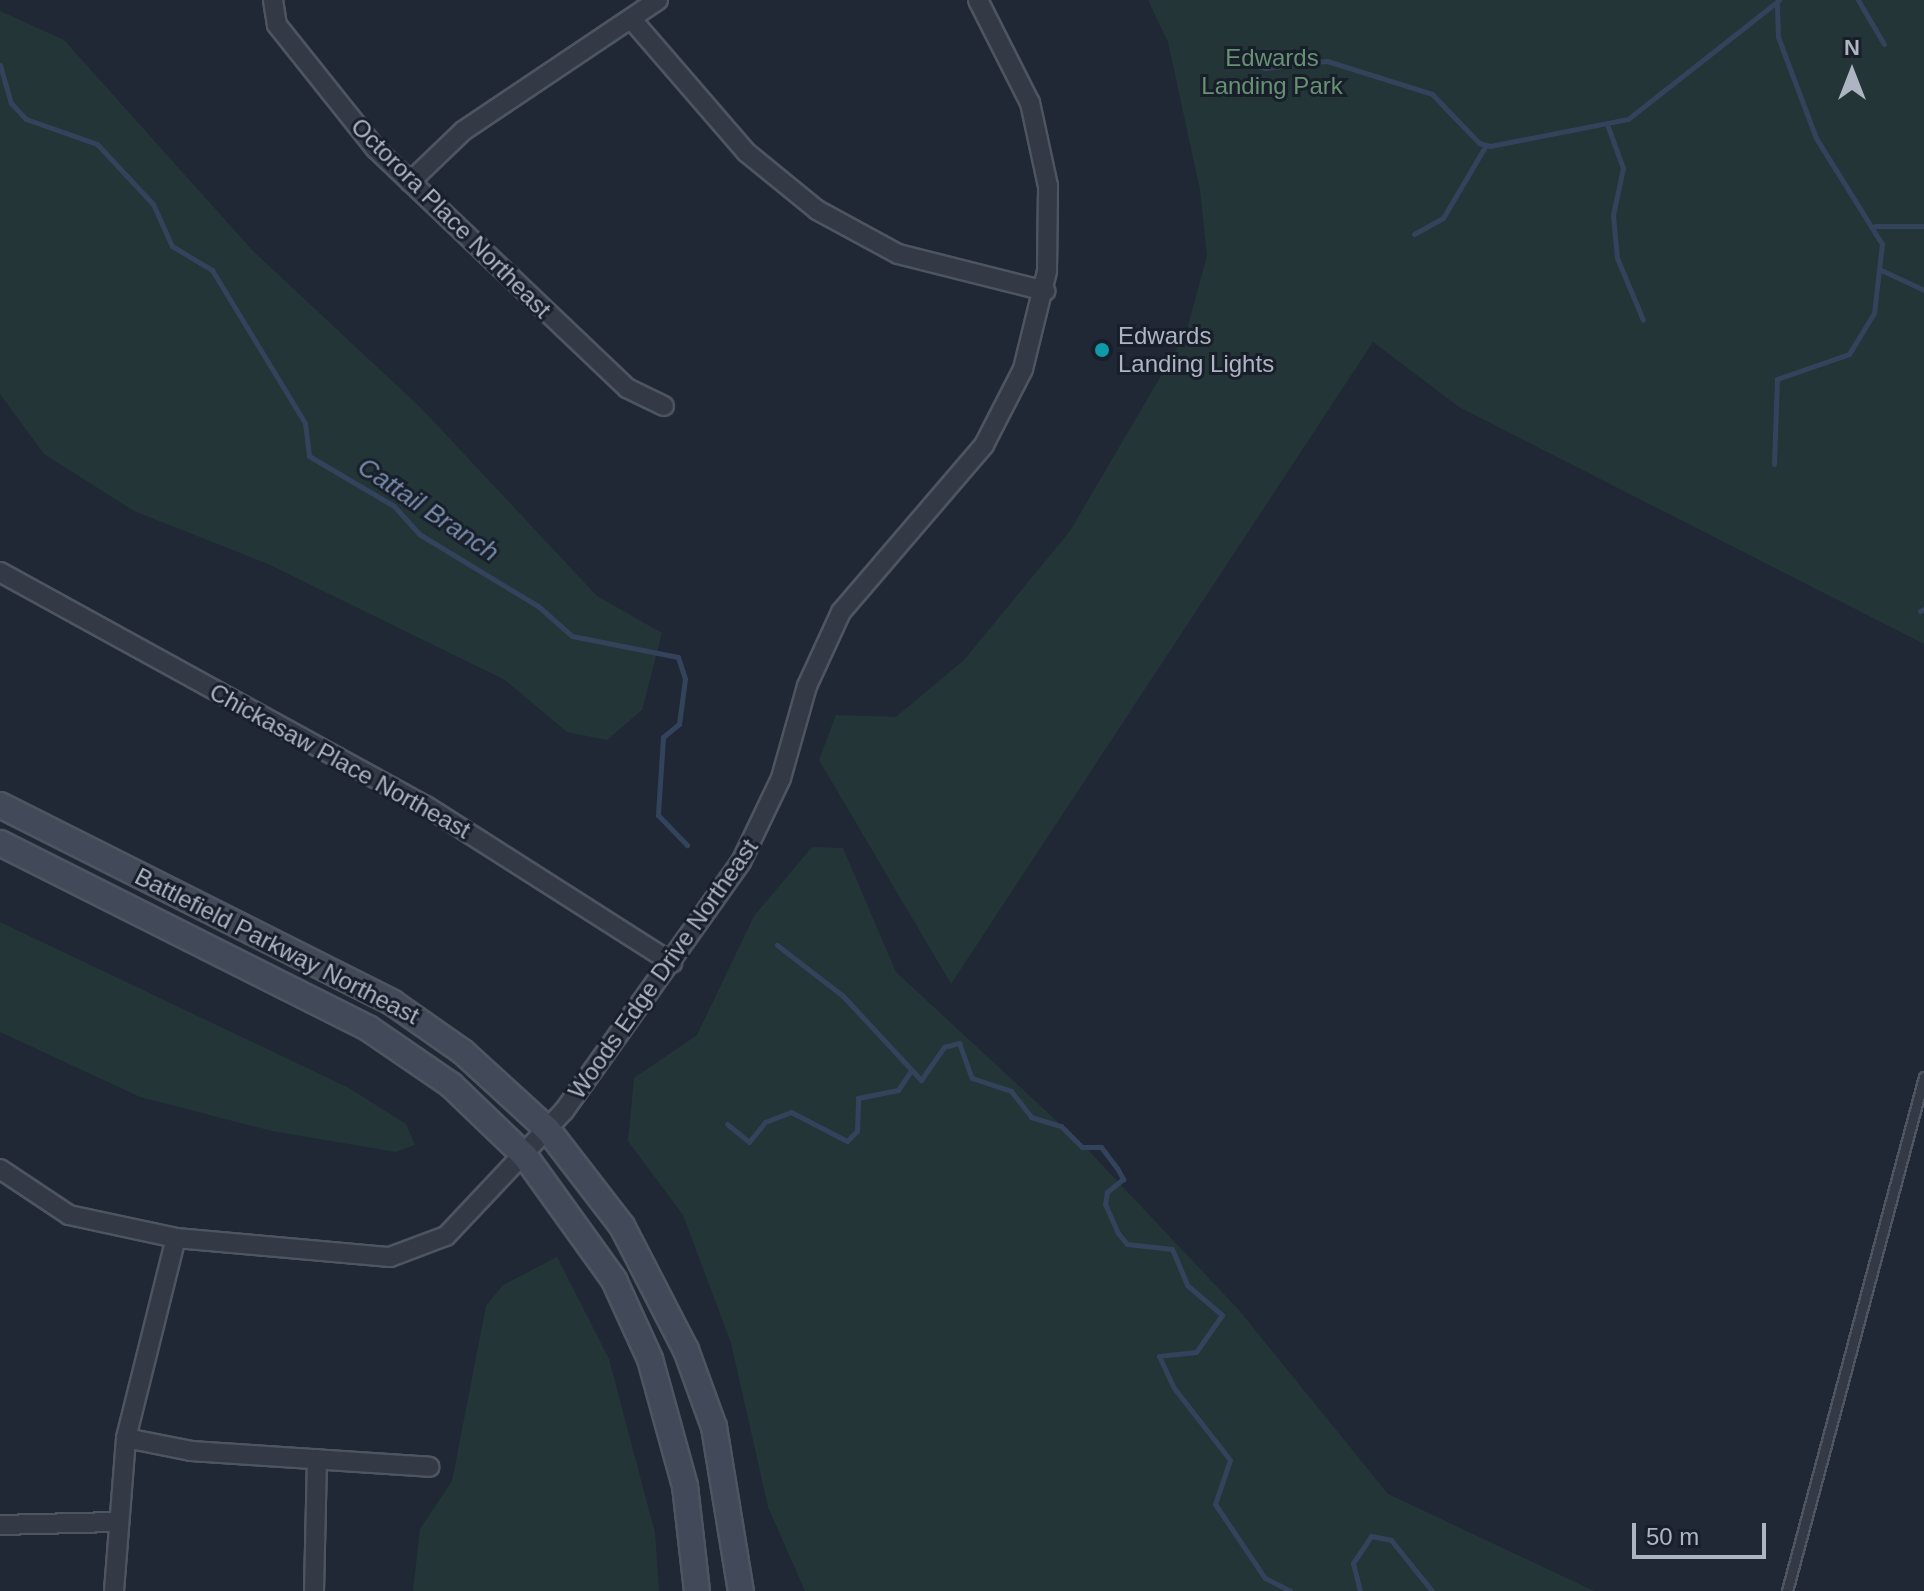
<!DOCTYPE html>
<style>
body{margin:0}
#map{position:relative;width:1924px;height:1591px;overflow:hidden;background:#202835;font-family:Arial,sans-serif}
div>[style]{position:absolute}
.green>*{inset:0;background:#233537}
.stream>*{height:5px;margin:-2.5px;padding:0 2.5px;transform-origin:2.5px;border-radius:2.5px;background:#34435c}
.roads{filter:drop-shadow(2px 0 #4e5561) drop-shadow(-2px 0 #4e5561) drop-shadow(0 2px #4e5561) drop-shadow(0 -2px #4e5561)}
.lane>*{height:9px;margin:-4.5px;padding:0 4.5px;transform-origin:4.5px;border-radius:4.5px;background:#333a46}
.street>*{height:18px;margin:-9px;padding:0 9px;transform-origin:9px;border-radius:9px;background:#333a46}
.secondary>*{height:24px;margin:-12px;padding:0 12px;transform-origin:12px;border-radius:12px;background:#424959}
.dots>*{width:22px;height:22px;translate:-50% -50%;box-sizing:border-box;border:4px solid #191f2a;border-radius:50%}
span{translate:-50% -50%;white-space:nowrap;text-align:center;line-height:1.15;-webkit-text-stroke:6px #191f2a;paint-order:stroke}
.park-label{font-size:24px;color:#669273}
.street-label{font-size:24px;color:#adb5c3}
.poi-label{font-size:24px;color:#adb5c3}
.left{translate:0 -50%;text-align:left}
.water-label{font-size:26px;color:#768aaa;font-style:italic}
.north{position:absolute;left:1812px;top:32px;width:80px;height:80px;-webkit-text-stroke:6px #191f2a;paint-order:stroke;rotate:0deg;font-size:22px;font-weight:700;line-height:32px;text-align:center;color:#adb5c3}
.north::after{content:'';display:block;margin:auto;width:28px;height:36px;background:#adb5c3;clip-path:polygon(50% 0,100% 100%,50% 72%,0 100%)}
.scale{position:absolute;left:1632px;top:1523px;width:134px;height:36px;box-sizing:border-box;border:4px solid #adb5c3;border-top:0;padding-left:10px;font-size:24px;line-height:28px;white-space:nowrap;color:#adb5c3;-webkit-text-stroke:6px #191f2a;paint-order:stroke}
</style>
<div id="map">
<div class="green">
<div style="clip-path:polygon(1148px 0,1924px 0,1924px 644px,1459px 407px,1373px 342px,951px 984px,819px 760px,836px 715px,896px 717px,964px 660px,1070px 531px,1186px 333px,1207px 256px,1200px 190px,1168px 42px)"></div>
<div style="clip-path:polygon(0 11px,64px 40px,253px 251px,420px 407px,597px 596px,662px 633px,642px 710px,607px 740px,567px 732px,505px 680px,268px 564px,134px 511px,44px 454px,0 394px)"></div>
<div style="clip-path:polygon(812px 847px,843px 848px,896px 972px,1088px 1150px,1238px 1309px,1388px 1494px,1594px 1591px,805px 1591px,768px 1507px,731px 1343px,683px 1215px,628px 1141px,634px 1078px,697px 1035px,754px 916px)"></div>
<div style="clip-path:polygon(0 922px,349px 1088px,406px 1124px,415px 1145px,396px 1152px,272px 1131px,140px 1097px,0 1032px)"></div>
<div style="clip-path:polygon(557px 1257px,609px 1359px,655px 1533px,659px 1591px,413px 1591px,420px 1529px,452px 1481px,486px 1306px,503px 1285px)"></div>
</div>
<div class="stream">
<div style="left:1858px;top:0;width:51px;rotate:59.4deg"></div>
<div style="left:1244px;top:62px;width:22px;rotate:16deg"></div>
<div style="left:1265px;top:68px;width:62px;rotate:-6.4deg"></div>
<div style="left:1327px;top:61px;width:110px;rotate:17.4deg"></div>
<div style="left:1432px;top:94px;width:68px;rotate:46.2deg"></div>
<div style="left:1479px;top:143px;width:11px;rotate:15deg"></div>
<div style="left:1490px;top:146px;width:141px;rotate:-11.1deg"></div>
<div style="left:1628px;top:119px;width:192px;rotate:-38.2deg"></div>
<div style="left:0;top:65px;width:40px;rotate:74deg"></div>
<div style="left:11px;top:103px;width:22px;rotate:47deg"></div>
<div style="left:26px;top:119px;width:75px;rotate:19.4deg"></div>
<div style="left:97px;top:144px;width:82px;rotate:47deg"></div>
<div style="left:153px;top:204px;width:46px;rotate:65.7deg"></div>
<div style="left:172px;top:246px;width:47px;rotate:31deg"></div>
<div style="left:212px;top:270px;width:179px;rotate:58.7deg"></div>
<div style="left:305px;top:423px;width:33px;rotate:83deg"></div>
<div style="left:309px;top:456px;width:99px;rotate:30.5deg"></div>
<div style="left:394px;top:506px;width:38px;rotate:48deg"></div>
<div style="left:419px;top:534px;width:139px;rotate:31.2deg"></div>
<div style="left:538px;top:606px;width:45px;rotate:41.4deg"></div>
<div style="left:572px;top:636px;width:108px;rotate:11.2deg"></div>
<div style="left:678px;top:657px;width:23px;rotate:72deg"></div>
<div style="left:685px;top:679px;width:45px;rotate:97.6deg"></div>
<div style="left:679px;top:724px;width:21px;rotate:141deg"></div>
<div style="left:663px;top:737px;width:78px;rotate:93.7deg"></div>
<div style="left:658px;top:815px;width:42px;rotate:46deg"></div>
<div style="left:1608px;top:127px;width:44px;rotate:69.9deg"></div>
<div style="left:1623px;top:168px;width:48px;rotate:102deg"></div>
<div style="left:1613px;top:215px;width:43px;rotate:84.7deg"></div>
<div style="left:1617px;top:258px;width:67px;rotate:67.2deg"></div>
<div style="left:1875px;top:226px;width:49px"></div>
<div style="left:1414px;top:234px;width:33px;rotate:-29deg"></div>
<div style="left:1443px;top:218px;width:85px;rotate:-59.5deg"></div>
<div style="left:1881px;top:270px;width:47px;rotate:24.9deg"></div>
<div style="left:1774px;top:464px;width:85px;rotate:-88deg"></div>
<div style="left:1777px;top:379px;width:76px;rotate:-19.1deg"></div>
<div style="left:1849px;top:354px;width:48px;rotate:-58.6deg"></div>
<div style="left:1874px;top:313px;width:69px;rotate:-83.4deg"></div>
<div style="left:1882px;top:244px;width:125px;rotate:-121.9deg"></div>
<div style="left:1816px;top:138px;width:108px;rotate:-110.6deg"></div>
<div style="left:1778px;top:37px;width:35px;rotate:-92deg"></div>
<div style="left:1920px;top:611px;width:4px;rotate:-27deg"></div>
<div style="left:777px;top:945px;width:83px;rotate:37.7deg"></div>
<div style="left:843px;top:996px;width:115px;rotate:47.1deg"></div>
<div style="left:921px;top:1080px;width:40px;rotate:-55.1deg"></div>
<div style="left:944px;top:1047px;width:16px;rotate:-15deg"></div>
<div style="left:959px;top:1043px;width:37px;rotate:70deg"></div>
<div style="left:972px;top:1078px;width:41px;rotate:18.4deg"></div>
<div style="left:1011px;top:1091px;width:33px;rotate:52deg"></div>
<div style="left:1031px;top:1117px;width:31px;rotate:17deg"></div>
<div style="left:1061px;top:1126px;width:30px;rotate:45deg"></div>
<div style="left:1082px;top:1147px;width:19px"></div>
<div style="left:1101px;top:1147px;width:26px;rotate:53deg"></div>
<div style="left:1117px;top:1168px;width:13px;rotate:61deg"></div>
<div style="left:1123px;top:1179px;width:21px;rotate:141deg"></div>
<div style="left:1107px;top:1192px;width:12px;rotate:99deg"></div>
<div style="left:1105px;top:1204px;width:32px;rotate:66deg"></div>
<div style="left:1118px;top:1233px;width:14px;rotate:51deg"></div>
<div style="left:1127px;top:1244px;width:45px;rotate:6.3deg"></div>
<div style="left:1172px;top:1249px;width:39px;rotate:67deg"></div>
<div style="left:1187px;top:1285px;width:46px;rotate:40.6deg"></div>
<div style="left:1222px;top:1315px;width:45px;rotate:125.1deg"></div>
<div style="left:1196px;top:1352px;width:37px;rotate:174deg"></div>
<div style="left:1159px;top:1356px;width:35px;rotate:65deg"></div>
<div style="left:1174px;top:1388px;width:91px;rotate:52.1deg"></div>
<div style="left:1230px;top:1460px;width:46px;rotate:108.8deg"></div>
<div style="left:1215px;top:1504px;width:89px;rotate:56deg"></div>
<div style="left:1265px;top:1578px;width:28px;rotate:27deg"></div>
<div style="left:727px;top:1124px;width:28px;rotate:39deg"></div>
<div style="left:749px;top:1142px;width:26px;rotate:-51deg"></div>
<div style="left:765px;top:1122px;width:28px;rotate:-21deg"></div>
<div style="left:791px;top:1112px;width:63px;rotate:27.4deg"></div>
<div style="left:847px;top:1141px;width:14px;rotate:-45deg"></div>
<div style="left:857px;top:1131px;width:33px;rotate:-88deg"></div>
<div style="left:858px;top:1098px;width:41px;rotate:-11.3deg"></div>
<div style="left:898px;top:1090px;width:23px;rotate:-56deg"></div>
<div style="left:1360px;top:1591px;width:29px;rotate:-104deg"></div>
<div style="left:1353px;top:1563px;width:32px;rotate:-56deg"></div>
<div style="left:1371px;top:1536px;width:20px;rotate:11deg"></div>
<div style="left:1391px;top:1540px;width:65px;rotate:51.2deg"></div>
</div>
<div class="roads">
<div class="lane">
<div style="left:1787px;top:1591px;width:532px;rotate:-75.08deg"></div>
</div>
<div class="street">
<div style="left:273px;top:0;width:25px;rotate:81deg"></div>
<div style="left:277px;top:25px;width:159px;rotate:51.4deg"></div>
<div style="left:376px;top:149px;width:347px;rotate:43.6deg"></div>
<div style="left:627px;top:388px;width:41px;rotate:25.9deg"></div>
<div style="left:633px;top:21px;width:173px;rotate:49.2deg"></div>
<div style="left:746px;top:152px;width:92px;rotate:39.2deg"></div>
<div style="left:817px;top:210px;width:92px;rotate:28.5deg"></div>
<div style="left:898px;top:254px;width:152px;rotate:14.1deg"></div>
<div style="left:410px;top:182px;width:74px;rotate:-43.9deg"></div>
<div style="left:463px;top:131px;width:235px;rotate:-33.9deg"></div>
<div style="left:0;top:572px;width:486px;rotate:28.8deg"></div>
<div style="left:426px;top:806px;width:292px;rotate:32.5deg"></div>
<div style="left:0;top:1169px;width:83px;rotate:33.7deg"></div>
<div style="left:69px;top:1215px;width:109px;rotate:12.1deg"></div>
<div style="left:176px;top:1238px;width:215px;rotate:5.1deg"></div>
<div style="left:390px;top:1257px;width:60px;rotate:-20.6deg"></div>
<div style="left:446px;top:1236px;width:172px;rotate:-46.7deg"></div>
<div style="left:564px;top:1111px;width:305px;rotate:-54.6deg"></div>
<div style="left:741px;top:862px;width:93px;rotate:-64.5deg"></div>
<div style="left:781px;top:778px;width:96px;rotate:-74.2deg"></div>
<div style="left:807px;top:686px;width:81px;rotate:-65.3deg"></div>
<div style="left:841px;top:612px;width:220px;rotate:-49.4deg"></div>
<div style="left:984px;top:445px;width:85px;rotate:-62.8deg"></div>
<div style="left:1023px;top:369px;width:101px;rotate:-76.2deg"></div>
<div style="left:1047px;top:271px;width:85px;rotate:-89.3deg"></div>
<div style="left:1048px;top:186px;width:85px;rotate:-102.2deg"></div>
<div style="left:1030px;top:103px;width:115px;rotate:-116.8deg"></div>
<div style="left:126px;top:1438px;width:66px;rotate:11.3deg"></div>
<div style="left:191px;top:1451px;width:239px;rotate:3.8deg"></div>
<div style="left:0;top:1525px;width:118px;rotate:-1.5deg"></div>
<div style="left:114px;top:1591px;width:153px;rotate:-85.5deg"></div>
<div style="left:126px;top:1438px;width:206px;rotate:-76deg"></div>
<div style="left:314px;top:1591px;width:132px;rotate:-88.7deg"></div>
</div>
<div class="secondary">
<div style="left:0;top:805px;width:440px;rotate:26.7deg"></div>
<div style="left:393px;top:1003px;width:85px;rotate:35deg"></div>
<div style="left:463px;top:1052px;width:115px;rotate:42.5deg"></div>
<div style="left:548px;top:1130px;width:121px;rotate:52.4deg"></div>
<div style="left:622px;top:1226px;width:140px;rotate:62.7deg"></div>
<div style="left:686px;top:1350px;width:82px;rotate:70deg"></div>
<div style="left:714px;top:1427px;width:166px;rotate:80.7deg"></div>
<div style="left:0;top:843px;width:412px;rotate:26.7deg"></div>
<div style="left:368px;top:1028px;width:101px;rotate:34.5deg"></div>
<div style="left:451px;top:1085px;width:103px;rotate:43.8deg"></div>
<div style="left:525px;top:1156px;width:153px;rotate:54.3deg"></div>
<div style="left:614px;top:1280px;width:87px;rotate:65.5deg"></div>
<div style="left:650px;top:1359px;width:132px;rotate:74.6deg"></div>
<div style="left:685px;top:1486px;width:106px;rotate:83.5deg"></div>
</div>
</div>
<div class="dots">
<div style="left:1102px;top:350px;background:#0f9aa8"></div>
</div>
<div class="park-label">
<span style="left:1272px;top:72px">Edwards<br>Landing Park</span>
</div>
<div class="street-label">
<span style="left:451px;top:218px;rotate:45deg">Octorora Place Northeast</span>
<span style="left:340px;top:761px;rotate:29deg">Chickasaw Place Northeast</span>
<span style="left:277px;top:946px;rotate:27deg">Battlefield Parkway Northeast</span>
<span style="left:663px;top:969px;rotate:-55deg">Woods Edge Drive Northeast</span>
</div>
<div class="poi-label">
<span class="left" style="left:1118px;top:350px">Edwards<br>Landing Lights</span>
</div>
<div class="water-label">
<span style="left:428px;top:510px;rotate:34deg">Cattail Branch</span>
</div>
<div class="north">N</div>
<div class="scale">50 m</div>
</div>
